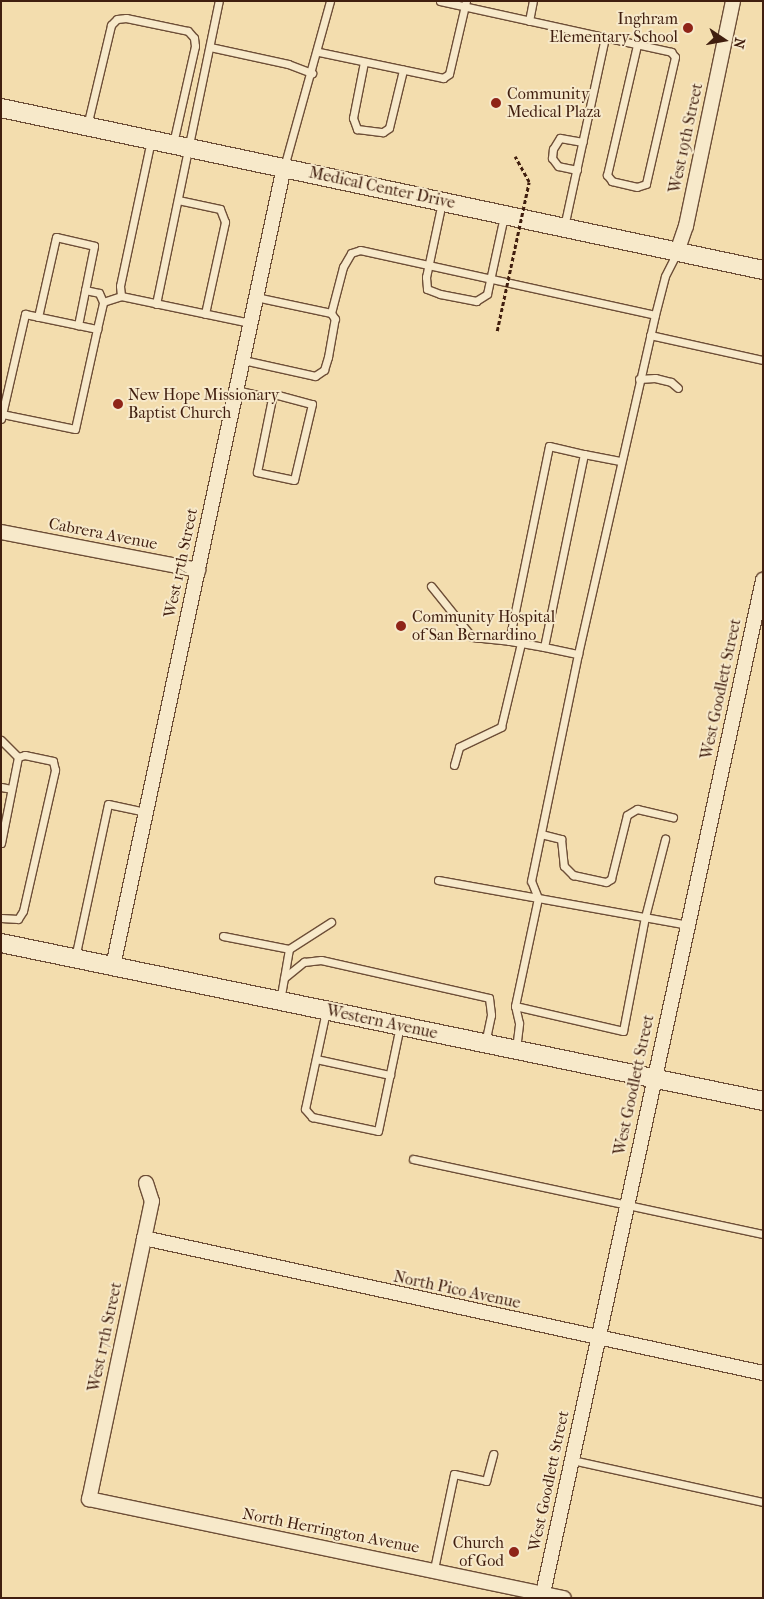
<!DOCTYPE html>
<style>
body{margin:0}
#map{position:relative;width:764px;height:1599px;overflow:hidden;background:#f3ddae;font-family:"IM FELL French Canon",serif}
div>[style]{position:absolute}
.roads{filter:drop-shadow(1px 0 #6d4e37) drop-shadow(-1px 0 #6d4e37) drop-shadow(0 1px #6d4e37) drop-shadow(0 -1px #6d4e37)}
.service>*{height:7px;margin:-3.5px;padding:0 3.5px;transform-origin:3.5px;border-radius:3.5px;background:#f7e9ca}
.minor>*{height:14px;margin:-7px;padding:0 7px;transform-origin:7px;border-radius:7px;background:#f7e9ca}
.tertiary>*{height:18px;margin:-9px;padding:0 9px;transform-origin:9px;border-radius:9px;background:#f7e9ca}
.path-bridge>*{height:2.5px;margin-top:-1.25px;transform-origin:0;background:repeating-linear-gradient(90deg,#401e0f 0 4px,transparent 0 6.5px)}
.dots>*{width:14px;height:14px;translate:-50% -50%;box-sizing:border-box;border:2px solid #f7e9ca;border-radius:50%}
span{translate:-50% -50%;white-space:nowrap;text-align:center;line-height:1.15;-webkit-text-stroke:4px #f7e9ca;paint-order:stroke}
.poi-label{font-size:16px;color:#401e0f}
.right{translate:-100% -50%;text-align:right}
.left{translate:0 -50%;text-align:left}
.street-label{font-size:16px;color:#401e0f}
.frame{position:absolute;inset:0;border:2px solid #401e0f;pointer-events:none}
.north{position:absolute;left:699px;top:15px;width:50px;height:50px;-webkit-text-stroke:4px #f7e9ca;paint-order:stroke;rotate:102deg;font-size:14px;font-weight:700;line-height:20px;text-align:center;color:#401e0f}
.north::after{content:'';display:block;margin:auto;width:18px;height:22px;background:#401e0f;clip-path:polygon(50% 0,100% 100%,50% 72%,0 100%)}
</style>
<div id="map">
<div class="roads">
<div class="service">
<div style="left:440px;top:1px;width:237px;rotate:12.4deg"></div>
<div style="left:671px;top:52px;width:6px;rotate:51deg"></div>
<div style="left:675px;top:57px;width:130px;rotate:102.9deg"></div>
<div style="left:646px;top:184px;width:9px;rotate:162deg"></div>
<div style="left:637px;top:187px;width:26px;rotate:-167deg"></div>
<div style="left:612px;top:181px;width:8px;rotate:-130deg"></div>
<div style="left:607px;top:175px;width:133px;rotate:-77deg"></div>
<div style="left:529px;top:21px;width:20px;rotate:-79deg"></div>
<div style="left:210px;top:47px;width:80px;rotate:12.3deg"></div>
<div style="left:288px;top:64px;width:26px;rotate:21deg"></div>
<div style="left:319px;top:52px;width:127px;rotate:11.8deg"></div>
<div style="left:443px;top:78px;width:7px;rotate:-34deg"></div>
<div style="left:449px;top:74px;width:75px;rotate:-76.9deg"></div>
<div style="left:364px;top:62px;width:57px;rotate:101.1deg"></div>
<div style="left:353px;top:118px;width:12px;rotate:70deg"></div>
<div style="left:357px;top:129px;width:26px;rotate:7deg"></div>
<div style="left:383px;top:132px;width:7px;rotate:-34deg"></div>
<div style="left:389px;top:128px;width:60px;rotate:-76.4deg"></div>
<div style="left:87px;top:126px;width:104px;rotate:-76.6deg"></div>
<div style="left:111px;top:25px;width:8px;rotate:-45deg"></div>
<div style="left:117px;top:19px;width:9px;rotate:-6deg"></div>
<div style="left:126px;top:18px;width:63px;rotate:11.8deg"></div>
<div style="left:188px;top:31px;width:9px;rotate:49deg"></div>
<div style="left:194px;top:38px;width:8px;rotate:83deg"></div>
<div style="left:195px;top:46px;width:100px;rotate:102.7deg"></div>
<div style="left:151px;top:140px;width:149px;rotate:102deg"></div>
<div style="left:120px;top:286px;width:10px;rotate:84deg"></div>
<div style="left:121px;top:296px;width:132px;rotate:11.8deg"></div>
<div style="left:284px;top:167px;width:172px;rotate:-74.5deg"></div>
<div style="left:577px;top:170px;width:19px;rotate:-168deg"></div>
<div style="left:558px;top:166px;width:10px;rotate:-127deg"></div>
<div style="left:552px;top:158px;width:9px;rotate:-84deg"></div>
<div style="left:553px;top:149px;width:13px;rotate:-58deg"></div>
<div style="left:560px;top:138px;width:23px;rotate:10deg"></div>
<div style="left:178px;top:200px;width:43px;rotate:12.1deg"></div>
<div style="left:220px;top:209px;width:14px;rotate:69deg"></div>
<div style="left:225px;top:222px;width:94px;rotate:102.3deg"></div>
<div style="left:442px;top:202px;width:77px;rotate:102deg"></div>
<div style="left:426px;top:277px;width:12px;rotate:85deg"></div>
<div style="left:427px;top:289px;width:14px;rotate:21deg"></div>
<div style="left:440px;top:294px;width:37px;rotate:11deg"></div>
<div style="left:476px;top:301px;width:13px;rotate:-32deg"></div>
<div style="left:487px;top:294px;width:80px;rotate:-77.7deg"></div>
<div style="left:564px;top:227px;width:193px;rotate:-77.8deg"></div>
<div style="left:85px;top:290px;width:14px;rotate:12deg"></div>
<div style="left:99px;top:293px;width:10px;rotate:66deg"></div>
<div style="left:156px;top:304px;width:309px;rotate:-78.3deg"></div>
<div style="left:331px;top:313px;width:48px;rotate:-75.4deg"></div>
<div style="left:343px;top:267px;width:16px;rotate:-60deg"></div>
<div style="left:351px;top:253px;width:9px;rotate:-18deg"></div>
<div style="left:360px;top:250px;width:302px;rotate:12.4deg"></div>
<div style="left:38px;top:317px;width:82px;rotate:-77.3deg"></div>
<div style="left:56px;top:237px;width:39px;rotate:13deg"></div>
<div style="left:94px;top:246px;width:81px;rotate:101.4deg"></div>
<div style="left:97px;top:329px;width:28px;rotate:-77deg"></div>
<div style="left:103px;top:302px;width:19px;rotate:-18deg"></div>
<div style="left:650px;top:335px;width:116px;rotate:12.5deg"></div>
<div style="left:243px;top:360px;width:74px;rotate:12.5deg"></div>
<div style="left:315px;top:376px;width:11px;rotate:-34deg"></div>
<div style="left:324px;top:370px;width:14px;rotate:-73deg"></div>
<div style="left:328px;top:357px;width:39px;rotate:-80deg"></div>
<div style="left:335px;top:319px;width:7px;rotate:-124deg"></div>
<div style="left:331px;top:313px;width:77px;rotate:-168deg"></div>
<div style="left:639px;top:379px;width:16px;rotate:-4deg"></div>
<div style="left:655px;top:378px;width:16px;rotate:14deg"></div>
<div style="left:671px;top:382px;width:9px;rotate:41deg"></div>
<div style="left:236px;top:390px;width:37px;rotate:13deg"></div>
<div style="left:272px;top:398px;width:4px;rotate:-63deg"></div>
<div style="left:274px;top:394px;width:39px;rotate:15deg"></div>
<div style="left:312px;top:404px;width:78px;rotate:103.3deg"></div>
<div style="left:294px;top:480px;width:38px;rotate:-168deg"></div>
<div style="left:257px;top:472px;width:76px;rotate:-78.5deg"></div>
<div style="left:1px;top:419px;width:108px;rotate:-77.1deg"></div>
<div style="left:25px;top:314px;width:74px;rotate:11.8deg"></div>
<div style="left:97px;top:329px;width:102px;rotate:102.4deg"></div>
<div style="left:75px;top:429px;width:75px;rotate:-168.4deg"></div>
<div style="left:620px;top:461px;width:37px;rotate:-169deg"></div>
<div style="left:584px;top:454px;width:197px;rotate:101.7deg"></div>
<div style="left:544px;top:647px;width:35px;rotate:12deg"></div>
<div style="left:578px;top:654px;width:348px;rotate:-77.2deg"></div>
<div style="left:655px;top:315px;width:40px;rotate:-75.6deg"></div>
<div style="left:665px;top:276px;width:27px;rotate:-63deg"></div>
<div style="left:431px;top:586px;width:65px;rotate:51.2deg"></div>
<div style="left:472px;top:637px;width:37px;rotate:6deg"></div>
<div style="left:544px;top:647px;width:36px;rotate:-170deg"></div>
<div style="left:509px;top:641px;width:199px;rotate:-78.4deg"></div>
<div style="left:549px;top:446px;width:36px;rotate:13deg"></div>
<div style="left:1px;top:740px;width:24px;rotate:45deg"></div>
<div style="left:454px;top:765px;width:19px;rotate:-74deg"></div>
<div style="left:459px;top:747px;width:47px;rotate:-25.5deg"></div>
<div style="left:501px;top:727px;width:86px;rotate:-76.6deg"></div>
<div style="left:1px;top:787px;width:10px;rotate:11deg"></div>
<div style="left:541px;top:834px;width:21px;rotate:14deg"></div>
<div style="left:561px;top:839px;width:27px;rotate:84deg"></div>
<div style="left:564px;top:866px;width:13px;rotate:45deg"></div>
<div style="left:573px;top:875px;width:34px;rotate:12deg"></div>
<div style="left:606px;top:882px;width:6px;rotate:-31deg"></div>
<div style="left:611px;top:879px;width:66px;rotate:-76deg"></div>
<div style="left:627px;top:815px;width:12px;rotate:-31deg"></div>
<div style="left:637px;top:809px;width:37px;rotate:13deg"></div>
<div style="left:1px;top:843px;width:88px;rotate:-78.8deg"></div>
<div style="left:438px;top:880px;width:253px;rotate:10.2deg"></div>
<div style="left:1px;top:918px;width:17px;rotate:3deg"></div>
<div style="left:18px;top:919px;width:9px;rotate:-58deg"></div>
<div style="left:23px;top:911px;width:145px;rotate:-77.2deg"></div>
<div style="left:55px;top:770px;width:9px;rotate:-103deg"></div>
<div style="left:53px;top:761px;width:29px;rotate:-168deg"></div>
<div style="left:25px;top:755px;width:7px;rotate:164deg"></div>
<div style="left:223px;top:936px;width:67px;rotate:11.1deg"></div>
<div style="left:289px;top:949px;width:53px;rotate:99.8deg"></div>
<div style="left:289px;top:949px;width:50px;rotate:-32.7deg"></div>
<div style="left:75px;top:958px;width:157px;rotate:-77.9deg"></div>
<div style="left:108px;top:804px;width:39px;rotate:12deg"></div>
<div style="left:284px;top:978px;width:26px;rotate:-39deg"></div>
<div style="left:304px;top:962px;width:17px;rotate:-7deg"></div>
<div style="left:321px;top:960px;width:172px;rotate:12.7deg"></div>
<div style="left:489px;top:998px;width:17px;rotate:83deg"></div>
<div style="left:491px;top:1015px;width:29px;rotate:102deg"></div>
<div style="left:515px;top:1006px;width:111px;rotate:13deg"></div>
<div style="left:623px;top:1031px;width:116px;rotate:-79.1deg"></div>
<div style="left:645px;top:917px;width:81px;rotate:-75.6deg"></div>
<div style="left:326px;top:1011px;width:100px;rotate:102.1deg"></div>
<div style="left:305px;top:1109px;width:11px;rotate:49deg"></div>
<div style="left:312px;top:1117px;width:67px;rotate:12deg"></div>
<div style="left:378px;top:1131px;width:107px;rotate:-78.2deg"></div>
<div style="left:516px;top:1049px;width:26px;rotate:-83deg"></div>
<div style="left:519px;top:1023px;width:17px;rotate:-103deg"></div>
<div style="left:515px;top:1006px;width:110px;rotate:-78deg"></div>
<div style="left:538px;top:898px;width:18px;rotate:-112deg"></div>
<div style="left:531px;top:881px;width:232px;rotate:-78.3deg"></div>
<div style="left:316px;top:1059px;width:76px;rotate:12.2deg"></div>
<div style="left:413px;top:1159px;width:358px;rotate:12.1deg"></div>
<div style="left:572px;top:1460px;width:196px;rotate:12.4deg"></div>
<div style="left:434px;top:1569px;width:97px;rotate:-78.1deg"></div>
<div style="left:454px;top:1474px;width:33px;rotate:12deg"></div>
<div style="left:486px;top:1481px;width:28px;rotate:-75deg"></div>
</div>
<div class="minor">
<div style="left:677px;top:252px;width:28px;rotate:-71deg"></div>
<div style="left:686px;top:226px;width:230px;rotate:-78.2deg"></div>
<div style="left:1px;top:532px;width:201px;rotate:10.9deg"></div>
<div style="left:113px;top:966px;width:817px;rotate:-77.92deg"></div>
<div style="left:146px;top:1183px;width:19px;rotate:72deg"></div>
<div style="left:152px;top:1201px;width:305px;rotate:101.9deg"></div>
<div style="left:89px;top:1499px;width:485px;rotate:11.8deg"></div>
<div style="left:144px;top:1238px;width:634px;rotate:12.3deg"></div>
<div style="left:542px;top:1598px;width:1042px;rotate:-77.75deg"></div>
</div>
<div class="tertiary">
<div style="left:1px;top:108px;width:779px;rotate:12deg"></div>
<div style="left:1px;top:943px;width:778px;rotate:11.71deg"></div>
</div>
</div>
<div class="path-bridge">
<div style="left:497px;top:331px;width:152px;rotate:-77.9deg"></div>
<div style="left:529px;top:182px;width:29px;rotate:-119deg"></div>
</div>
<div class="dots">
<div style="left:688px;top:28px;background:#8f2418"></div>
<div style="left:496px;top:103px;background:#8f2418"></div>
<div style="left:118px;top:404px;background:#8f2418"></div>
<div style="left:401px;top:626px;background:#8f2418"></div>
<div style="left:514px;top:1552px;background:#8f2418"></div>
</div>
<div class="poi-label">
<span class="right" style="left:678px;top:28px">Inghram<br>Elementary School</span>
<span class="left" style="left:507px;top:103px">Community<br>Medical Plaza</span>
<span class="left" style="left:128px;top:404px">New Hope Missionary<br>Baptist Church</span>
<span class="left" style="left:412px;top:626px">Community Hospital<br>of San Bernardino</span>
<span class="right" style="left:504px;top:1552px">Church<br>of God</span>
</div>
<div class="street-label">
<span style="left:686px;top:138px;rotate:-78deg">West 19th Street</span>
<span style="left:382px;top:188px;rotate:12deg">Medical Center Drive</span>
<span style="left:103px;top:534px;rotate:11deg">Cabrera Avenue</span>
<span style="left:181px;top:563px;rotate:-78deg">West 17th Street</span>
<span style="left:721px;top:689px;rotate:-78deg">West Goodlett Street</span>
<span style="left:382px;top:1022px;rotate:12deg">Western Avenue</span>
<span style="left:634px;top:1085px;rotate:-78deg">West Goodlett Street</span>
<span style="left:457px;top:1290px;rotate:12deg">North Pico Avenue</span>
<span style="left:105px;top:1337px;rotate:-78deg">West 17th Street</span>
<span style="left:549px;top:1481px;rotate:-78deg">West Goodlett Street</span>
<span style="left:331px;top:1531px;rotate:11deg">North Herrington Avenue</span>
</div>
<div class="frame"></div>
<div class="north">N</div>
</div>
